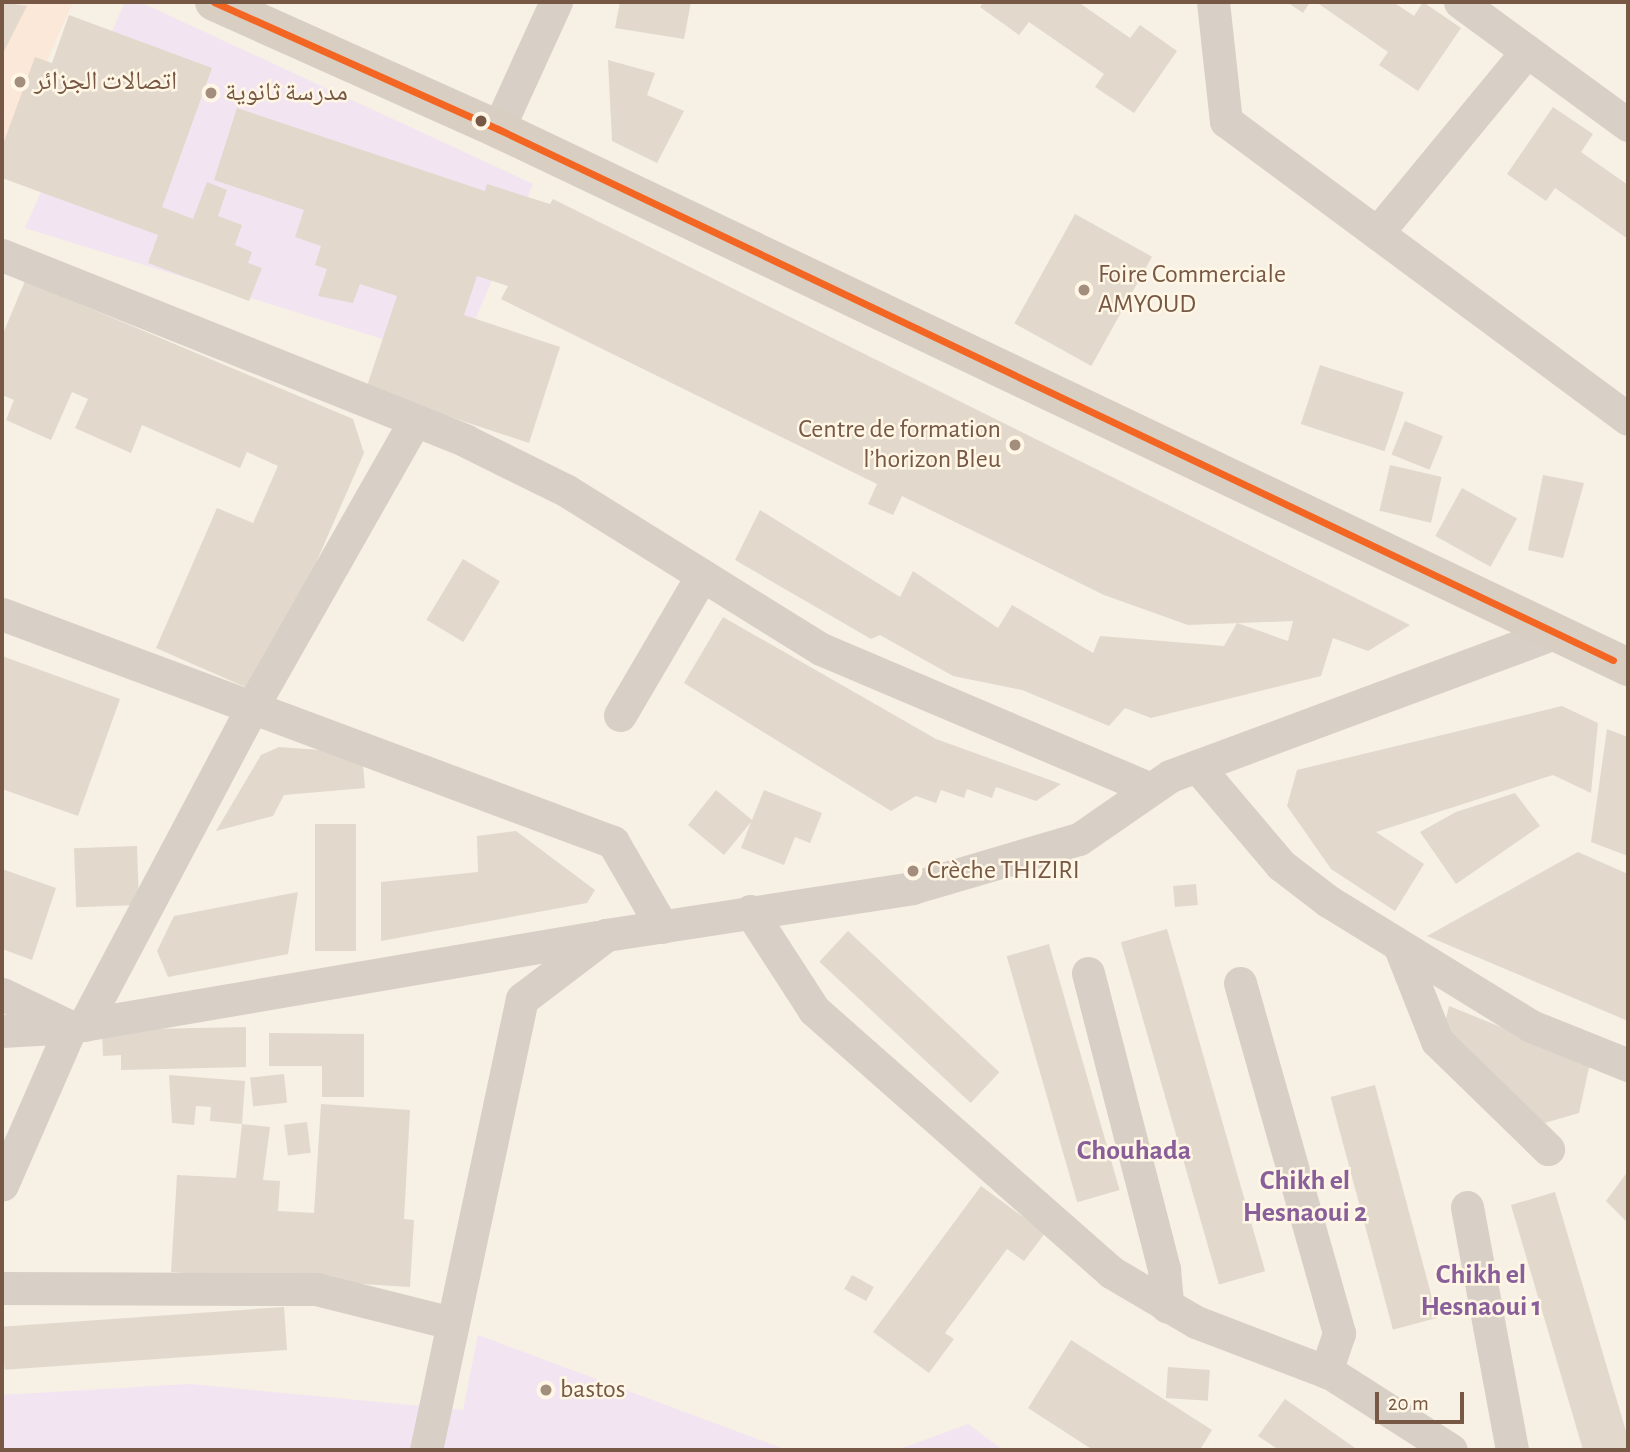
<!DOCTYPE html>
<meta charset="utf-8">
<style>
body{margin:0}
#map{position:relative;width:1630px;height:1452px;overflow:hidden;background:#f6f0e5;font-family:"Alegreya Sans","Noto Naskh Arabic",sans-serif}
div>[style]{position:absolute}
.commercial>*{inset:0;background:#fbe8d9}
.education>*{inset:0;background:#f3e4f1}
.building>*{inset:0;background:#e3d8cc;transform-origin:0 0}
.minor>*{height:33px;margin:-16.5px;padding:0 16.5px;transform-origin:16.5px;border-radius:16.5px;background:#d8cfc7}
.major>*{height:38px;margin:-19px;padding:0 19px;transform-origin:19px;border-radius:19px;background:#d8cec1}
.bus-1>*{height:7px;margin:-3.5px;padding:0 3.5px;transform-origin:3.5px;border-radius:3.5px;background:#f26522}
.dots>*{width:19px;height:19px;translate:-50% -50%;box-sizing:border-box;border:4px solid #fff6e5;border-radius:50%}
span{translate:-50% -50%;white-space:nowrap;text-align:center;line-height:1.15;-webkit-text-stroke:5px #fff6e5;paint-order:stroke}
.poi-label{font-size:26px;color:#765844}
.left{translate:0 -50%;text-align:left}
.right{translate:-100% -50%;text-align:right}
.neighbourhood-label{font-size:28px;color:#895f9a;font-weight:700}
.frame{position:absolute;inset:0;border:4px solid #765844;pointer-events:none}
.scale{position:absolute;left:1375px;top:1392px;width:89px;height:32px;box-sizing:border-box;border:4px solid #765844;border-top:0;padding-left:9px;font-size:21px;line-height:24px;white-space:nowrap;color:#765844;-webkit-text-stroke:5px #fff6e5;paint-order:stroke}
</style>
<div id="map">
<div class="commercial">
<div style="clip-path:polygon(2px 2px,73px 2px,2px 162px)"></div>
</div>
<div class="education">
<div style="clip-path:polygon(125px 2px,140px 2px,533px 184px,457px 362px,25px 228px)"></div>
<div style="clip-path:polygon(478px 1335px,787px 1450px,2px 1450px,2px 1395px,189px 1384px,463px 1410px)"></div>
<div style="clip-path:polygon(968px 1424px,1003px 1450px,897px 1450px)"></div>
</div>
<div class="building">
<div style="clip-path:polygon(2px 2px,27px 6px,2px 55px)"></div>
<div style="clip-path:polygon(620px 2px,691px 2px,684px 39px,615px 28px)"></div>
<div style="clip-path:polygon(984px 2px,1078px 2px,1130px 38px,1140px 25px,1177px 51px,1134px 113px,1095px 87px,1104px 74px,1029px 22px,1019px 35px,980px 7px)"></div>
<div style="clip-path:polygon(1287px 2px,1310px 2px,1303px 13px)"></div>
<div style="clip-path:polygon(1316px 2px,1393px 2px,1414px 16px,1423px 2px,1461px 28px,1418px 91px,1379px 65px,1388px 52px)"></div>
<div style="clip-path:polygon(69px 15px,212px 68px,162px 207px,193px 219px,207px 182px,227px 190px,218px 216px,242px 225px,235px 245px,252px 252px,248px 263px,262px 268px,249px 301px,148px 263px,158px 235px,2px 178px,2px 147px,35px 57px,52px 63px)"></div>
<div style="clip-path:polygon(608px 60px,655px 73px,647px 95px,684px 111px,657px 163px,612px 141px)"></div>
<div style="clip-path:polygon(1553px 107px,1593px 134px,1581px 152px,1628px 185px,1628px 239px,1555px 188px,1546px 201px,1507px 174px)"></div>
<div style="clip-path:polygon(237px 108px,485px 191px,487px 184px,550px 204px,553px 199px,1410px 625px,1368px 651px,1333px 638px,1321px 676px,1151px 718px,1125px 708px,1109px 726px,1022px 690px,953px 676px,880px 635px,871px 639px,735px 560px,760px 510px,900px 597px,913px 571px,998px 628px,1012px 605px,1093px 653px,1100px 636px,1224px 646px,1237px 623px,1288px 641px,1293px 621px,1188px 625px,1104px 595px,902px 496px,893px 515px,868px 504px,877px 484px,501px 299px,508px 286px,477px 276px,464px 315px,560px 347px,529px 443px,366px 389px,397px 296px,360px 284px,353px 303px,318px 296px,327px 269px,315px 265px,321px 246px,295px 237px,304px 210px,214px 180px)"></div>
<div style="left:1075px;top:214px;width:88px;height:125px;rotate:29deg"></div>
<div style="clip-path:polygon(25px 281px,353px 419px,364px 453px,259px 693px,156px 648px,217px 508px,253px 523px,278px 466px,247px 452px,240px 468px,142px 425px,131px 453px,75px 428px,88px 399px,72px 392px,51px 440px,6px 420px,14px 400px,2px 395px,2px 336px)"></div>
<div style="left:1320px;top:365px;width:88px;height:62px;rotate:18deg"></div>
<div style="left:1405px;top:421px;width:41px;height:36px;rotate:22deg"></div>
<div style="left:1390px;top:465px;width:53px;height:47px;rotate:13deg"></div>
<div style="clip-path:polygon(1543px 475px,1584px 483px,1563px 558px,1528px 550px)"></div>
<div style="left:1462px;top:488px;width:63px;height:55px;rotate:29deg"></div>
<div style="left:463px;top:559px;width:43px;height:71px;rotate:31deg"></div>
<div style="clip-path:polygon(723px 617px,936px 739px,1061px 784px,1036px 801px,996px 787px,992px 798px,967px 789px,964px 798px,941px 790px,936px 803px,916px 796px,891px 811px,684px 683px)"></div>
<div style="clip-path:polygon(2px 656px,120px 699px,78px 816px,2px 789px)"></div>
<div style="clip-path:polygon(1562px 706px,1598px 723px,1591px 793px,1553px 775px,1376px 832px,1424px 864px,1395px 911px,1331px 869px,1287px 806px,1297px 770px)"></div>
<div style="clip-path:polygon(1607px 729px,1628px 737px,1628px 856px,1591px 842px)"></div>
<div style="clip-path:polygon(279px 747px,362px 753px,365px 788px,284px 795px,273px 816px,216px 831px,261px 755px)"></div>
<div style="clip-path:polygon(716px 790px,752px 820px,764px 790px,822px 813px,810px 843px,795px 837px,784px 865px,741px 848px,751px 822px,724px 855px,688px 825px)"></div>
<div style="clip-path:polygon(1515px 793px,1540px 826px,1456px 884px,1420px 832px,1456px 812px)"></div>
<div style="left:356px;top:824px;width:127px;height:41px;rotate:90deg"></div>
<div style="clip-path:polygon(516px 831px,595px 890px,587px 903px,381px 941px,381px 882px,478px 872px,477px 836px)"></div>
<div style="left:137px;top:846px;width:59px;height:63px;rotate:88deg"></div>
<div style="clip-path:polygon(1578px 852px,1628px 874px,1628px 1021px,1427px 936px)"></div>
<div style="clip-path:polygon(2px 869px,56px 888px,32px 960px,2px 949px)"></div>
<div style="left:1196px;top:884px;width:21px;height:23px;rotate:85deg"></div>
<div style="clip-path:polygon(298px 892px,288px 954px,168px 977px,157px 951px,174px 916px)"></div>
<div style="left:1167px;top:929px;width:356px;height:48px;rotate:74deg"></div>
<div style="left:848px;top:931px;width:207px;height:42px;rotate:43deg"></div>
<div style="left:1049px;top:944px;width:256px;height:44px;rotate:74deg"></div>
<div style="clip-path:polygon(1449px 1006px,1590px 1063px,1579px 1113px,1531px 1127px,1443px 1031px)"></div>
<div style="clip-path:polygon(246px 1027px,246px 1067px,121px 1070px,121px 1055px,103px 1056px,102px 1030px)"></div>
<div style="clip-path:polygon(269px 1033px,364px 1034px,364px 1097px,322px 1097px,322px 1066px,269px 1066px)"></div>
<div style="left:284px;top:1074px;width:29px;height:34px;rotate:84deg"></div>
<div style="clip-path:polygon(169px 1075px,245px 1081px,242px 1124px,210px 1121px,211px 1107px,196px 1106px,194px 1125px,172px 1123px)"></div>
<div style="left:1375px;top:1085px;width:241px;height:46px;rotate:75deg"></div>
<div style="clip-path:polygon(321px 1104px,410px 1110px,404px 1219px,414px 1220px,410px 1287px,171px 1272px,177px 1175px,236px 1178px,242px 1124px,270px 1127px,263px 1180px,280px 1181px,278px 1211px,314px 1213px)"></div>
<div style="left:307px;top:1122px;width:31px;height:23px;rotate:83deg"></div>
<div style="clip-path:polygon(1628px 1171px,1628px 1223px,1606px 1201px)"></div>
<div style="clip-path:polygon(981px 1186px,1045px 1233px,1024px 1261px,1007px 1249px,945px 1333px,954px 1339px,929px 1373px,873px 1332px)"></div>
<div style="clip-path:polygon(1555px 1192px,1628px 1438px,1628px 1450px,1583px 1450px,1511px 1205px)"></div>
<div style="left:852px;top:1275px;width:25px;height:16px;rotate:29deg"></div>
<div style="left:284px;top:1307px;width:43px;height:283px;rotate:86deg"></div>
<div style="clip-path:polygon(1071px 1340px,1212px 1430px,1200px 1450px,1093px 1450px,1028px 1408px)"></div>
<div style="left:1168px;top:1367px;width:42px;height:31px;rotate:4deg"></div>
<div style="clip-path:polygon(1285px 1399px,1358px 1450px,1279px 1450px,1258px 1436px)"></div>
</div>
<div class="minor">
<div style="left:1213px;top:2px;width:120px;rotate:83.8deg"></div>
<div style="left:1226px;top:121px;width:500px;rotate:36.55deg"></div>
<div style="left:1460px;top:2px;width:208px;rotate:36.2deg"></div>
<div style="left:498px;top:129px;width:140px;rotate:-65.5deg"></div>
<div style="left:1377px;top:233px;width:236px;rotate:-50.5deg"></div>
<div style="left:2px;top:255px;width:500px;rotate:21.8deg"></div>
<div style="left:466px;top:441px;width:113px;rotate:26.3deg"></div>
<div style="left:567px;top:491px;width:299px;rotate:31.9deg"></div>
<div style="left:821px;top:649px;width:358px;rotate:23deg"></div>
<div style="left:2px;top:614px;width:652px;rotate:20.46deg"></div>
<div style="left:613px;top:842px;width:98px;rotate:60deg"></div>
<div style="left:620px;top:715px;width:162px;rotate:-59.6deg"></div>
<div style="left:1197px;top:766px;width:130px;rotate:49.7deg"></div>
<div style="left:1281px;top:865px;width:59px;rotate:37.5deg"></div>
<div style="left:1328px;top:901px;width:238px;rotate:31.6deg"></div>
<div style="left:1531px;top:1026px;width:105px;rotate:21.9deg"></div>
<div style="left:750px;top:911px;width:118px;rotate:57.1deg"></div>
<div style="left:814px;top:1010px;width:396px;rotate:41.4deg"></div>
<div style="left:1111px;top:1272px;width:99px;rotate:30.5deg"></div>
<div style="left:1196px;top:1322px;width:146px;rotate:20.9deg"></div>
<div style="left:1332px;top:1374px;width:141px;rotate:32.6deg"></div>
<div style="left:1401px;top:950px;width:98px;rotate:68.4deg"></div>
<div style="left:1437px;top:1041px;width:155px;rotate:44.2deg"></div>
<div style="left:1088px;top:973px;width:306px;rotate:75.6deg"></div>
<div style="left:1164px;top:1269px;width:38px;rotate:85deg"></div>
<div style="left:1240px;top:983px;width:364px;rotate:74.2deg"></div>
<div style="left:1339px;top:1333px;width:41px;rotate:108.4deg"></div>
<div style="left:2px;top:994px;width:76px;rotate:25.6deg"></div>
<div style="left:71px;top:1027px;width:172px;rotate:113.6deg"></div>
<div style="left:84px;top:1025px;width:357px;rotate:-62.1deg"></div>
<div style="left:251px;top:709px;width:332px;rotate:-60.4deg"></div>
<div style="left:2px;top:1031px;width:69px;rotate:-3.3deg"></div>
<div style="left:71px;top:1027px;width:534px;rotate:-9.71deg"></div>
<div style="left:1467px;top:1207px;width:247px;rotate:79.5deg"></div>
<div style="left:2px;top:1288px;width:314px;rotate:0.2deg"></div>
<div style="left:316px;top:1289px;width:139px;rotate:14.1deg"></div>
<div style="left:426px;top:1450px;width:461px;rotate:-78deg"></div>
<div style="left:522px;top:999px;width:106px;rotate:-37.3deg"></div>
<div style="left:606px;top:935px;width:310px;rotate:-8.7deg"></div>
<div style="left:912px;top:888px;width:174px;rotate:-16.4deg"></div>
<div style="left:1079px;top:839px;width:111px;rotate:-34.7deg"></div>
<div style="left:1170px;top:776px;width:410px;rotate:-20.4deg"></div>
</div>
<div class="major">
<div style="left:214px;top:2px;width:311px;rotate:24.1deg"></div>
<div style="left:498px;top:129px;width:1252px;rotate:25.46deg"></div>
</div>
<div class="bus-1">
<div style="left:214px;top:2px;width:311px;rotate:24.1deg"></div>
<div style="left:498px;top:129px;width:1235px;rotate:25.47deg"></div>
</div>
<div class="dots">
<div style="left:20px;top:82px;background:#a38d7c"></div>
<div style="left:211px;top:93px;background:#a38d7c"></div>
<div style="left:481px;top:121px;background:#765844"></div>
<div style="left:1084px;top:290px;background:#a38d7c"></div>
<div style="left:1015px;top:445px;background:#a38d7c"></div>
<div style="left:913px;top:871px;background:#a38d7c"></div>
<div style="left:546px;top:1390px;background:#a38d7c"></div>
</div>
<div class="poi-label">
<span class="left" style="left:34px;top:82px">اتصالات الجزائر</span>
<span class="left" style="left:225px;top:93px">مدرسة ثانوية</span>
<span class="left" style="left:1098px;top:290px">Foire Commerciale<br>AMYOUD</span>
<span class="right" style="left:1001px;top:445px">Centre de formation<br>l’horizon Bleu</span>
<span class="left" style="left:927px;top:871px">Crèche THIZIRI</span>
<span class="left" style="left:560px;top:1390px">bastos</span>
</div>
<div class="neighbourhood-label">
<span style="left:1134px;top:1151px">Chouhada</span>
<span style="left:1305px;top:1197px">Chikh el<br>Hesnaoui 2</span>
<span style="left:1481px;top:1291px">Chikh el<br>Hesnaoui 1</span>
</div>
<div class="frame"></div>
<div class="scale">20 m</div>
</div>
